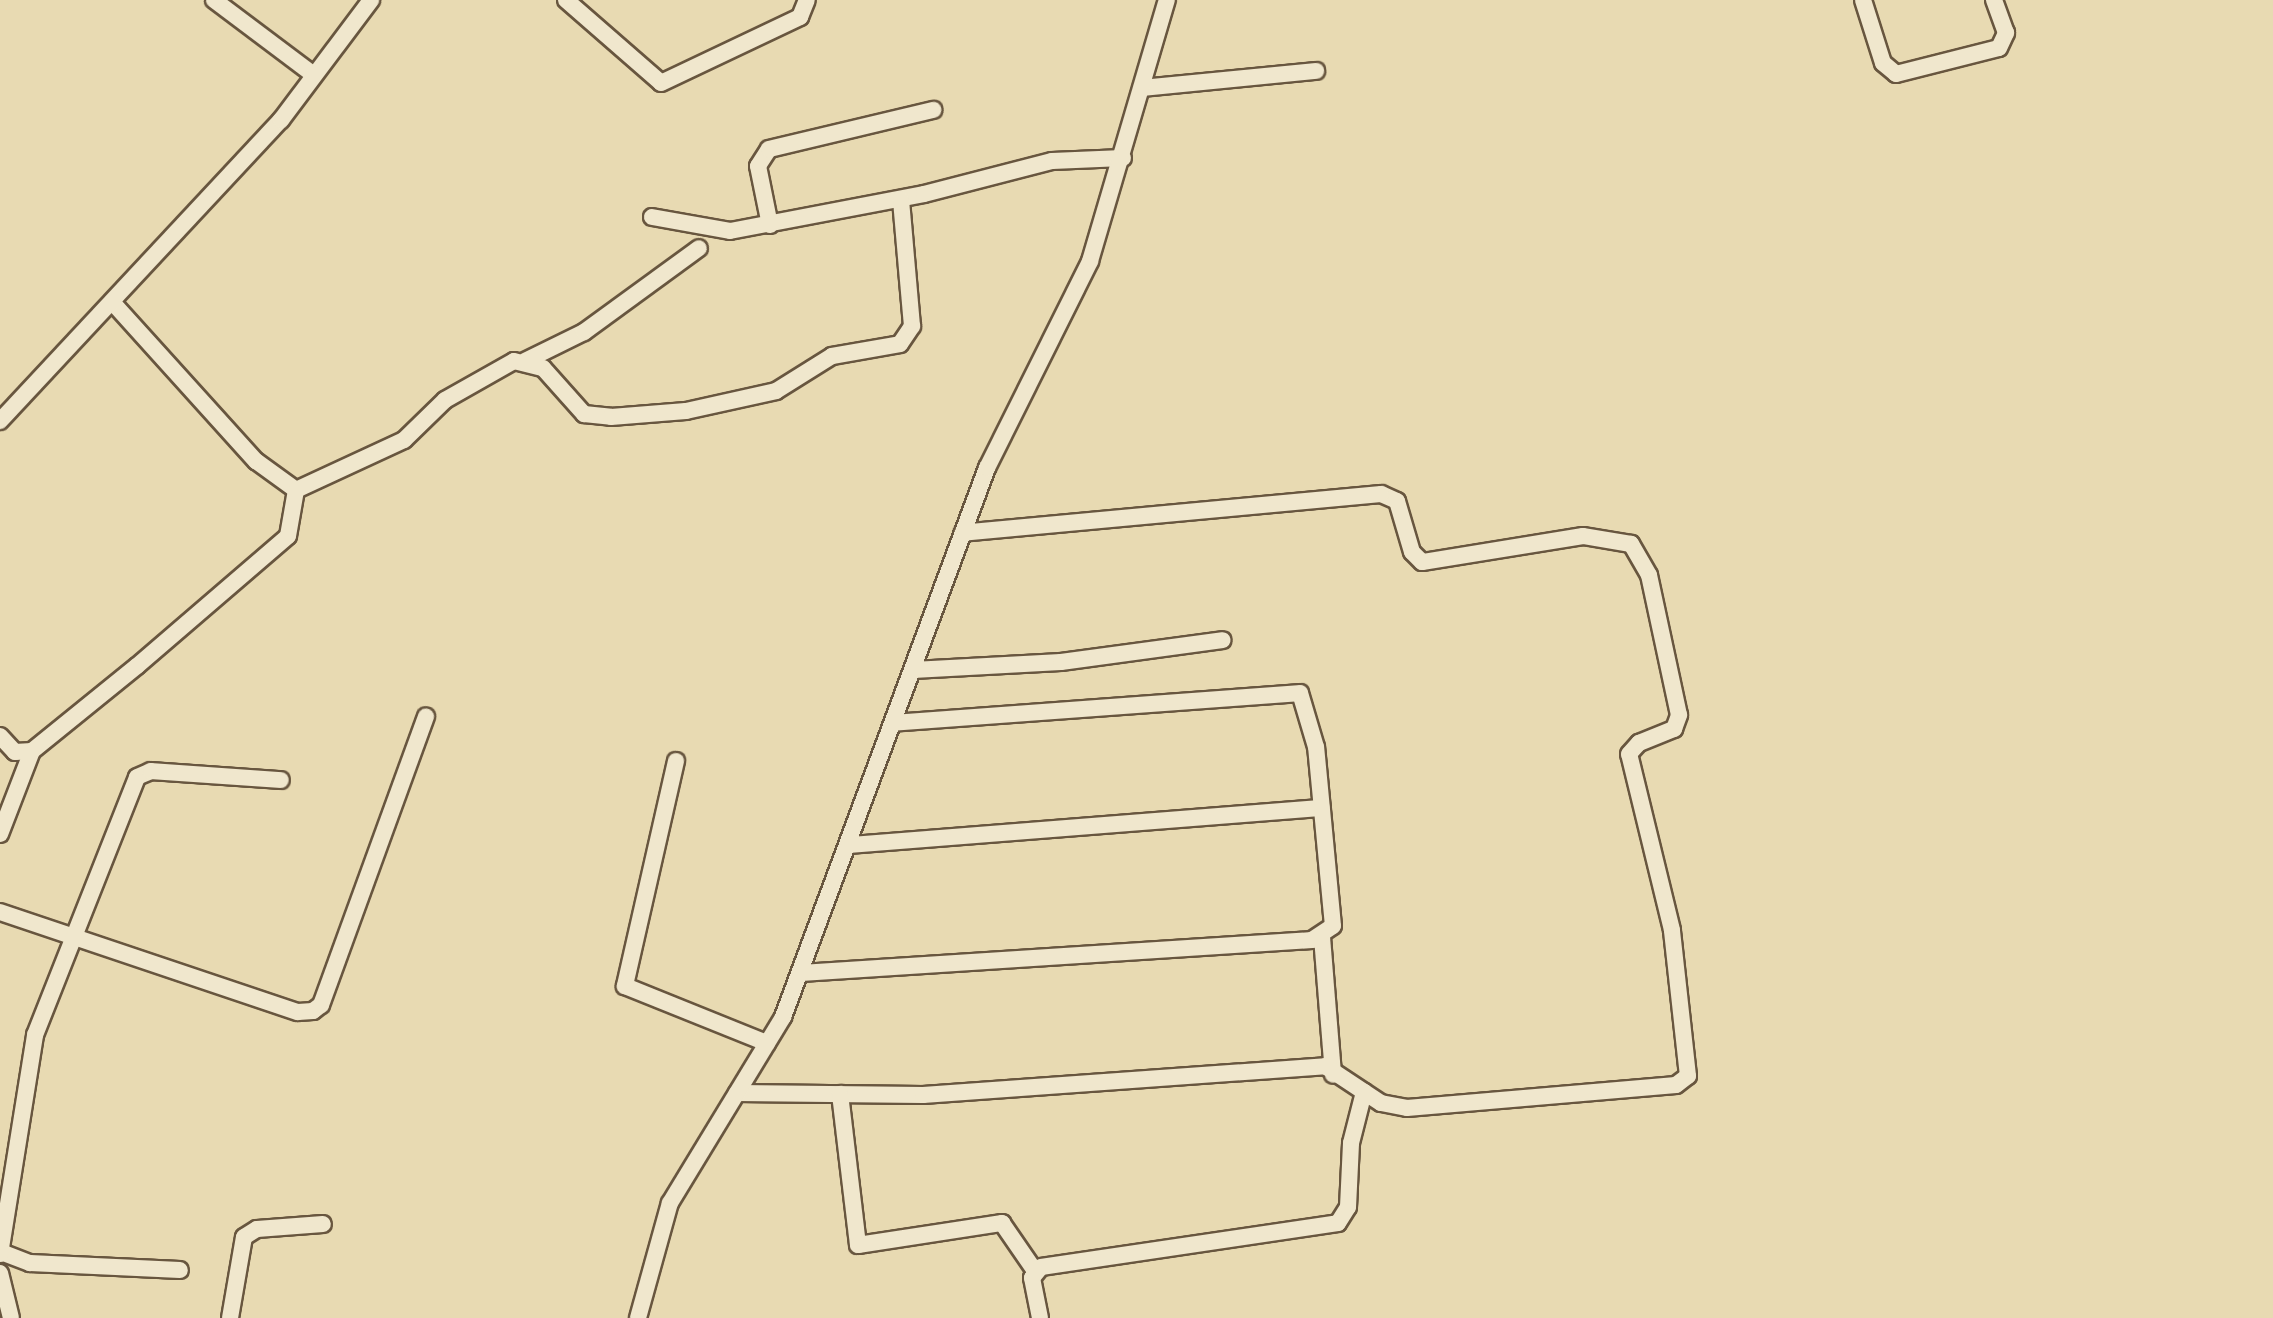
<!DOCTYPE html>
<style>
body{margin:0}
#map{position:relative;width:2273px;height:1318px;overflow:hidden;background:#e8dab2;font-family:"IM FELL English",serif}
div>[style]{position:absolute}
.roads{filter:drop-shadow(2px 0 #68563f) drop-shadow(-2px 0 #68563f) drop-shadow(0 2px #68563f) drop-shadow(0 -2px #68563f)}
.street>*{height:16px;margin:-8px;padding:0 8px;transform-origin:8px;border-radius:8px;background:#f0e7cd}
span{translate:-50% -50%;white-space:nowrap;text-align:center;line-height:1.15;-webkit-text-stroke:5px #f0e7cd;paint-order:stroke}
</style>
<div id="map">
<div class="roads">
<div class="street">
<div style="left:214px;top:0;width:125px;rotate:36.9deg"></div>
<div style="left:566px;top:0;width:126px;rotate:41.1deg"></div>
<div style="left:661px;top:83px;width:154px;rotate:-25.4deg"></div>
<div style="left:800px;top:17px;width:18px;rotate:-68deg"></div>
<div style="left:1863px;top:0;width:66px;rotate:72.4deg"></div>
<div style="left:1883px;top:63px;width:17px;rotate:40deg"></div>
<div style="left:1896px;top:74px;width:106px;rotate:-14.2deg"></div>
<div style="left:1999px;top:48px;width:17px;rotate:-65deg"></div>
<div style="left:2006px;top:33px;width:35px;rotate:-110deg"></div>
<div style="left:1142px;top:88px;width:175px;rotate:-5.6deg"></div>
<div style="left:652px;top:217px;width:79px;rotate:10.2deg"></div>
<div style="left:730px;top:231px;width:197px;rotate:-10.8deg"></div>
<div style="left:924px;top:194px;width:132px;rotate:-14.5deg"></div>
<div style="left:1052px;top:161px;width:71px;rotate:-2.4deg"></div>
<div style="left:770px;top:225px;width:60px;rotate:-101.5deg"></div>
<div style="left:758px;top:166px;width:20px;rotate:-57deg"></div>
<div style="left:769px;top:149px;width:169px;rotate:-13.4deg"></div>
<div style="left:114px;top:304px;width:212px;rotate:47.9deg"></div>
<div style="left:256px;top:461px;width:49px;rotate:35.9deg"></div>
<div style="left:296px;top:490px;width:119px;rotate:-24.8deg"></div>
<div style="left:404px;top:440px;width:57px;rotate:-44.3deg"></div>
<div style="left:445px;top:400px;width:79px;rotate:-29.5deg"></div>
<div style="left:514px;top:361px;width:30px;rotate:14deg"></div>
<div style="left:543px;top:368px;width:62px;rotate:48.3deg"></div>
<div style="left:584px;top:414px;width:27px;rotate:6deg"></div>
<div style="left:611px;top:417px;width:75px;rotate:-4.6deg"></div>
<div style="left:686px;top:411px;width:92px;rotate:-12.5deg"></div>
<div style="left:776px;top:391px;width:66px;rotate:-32deg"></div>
<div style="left:832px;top:356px;width:69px;rotate:-10deg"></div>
<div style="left:900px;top:344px;width:22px;rotate:-56deg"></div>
<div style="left:912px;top:326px;width:127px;rotate:-95deg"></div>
<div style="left:525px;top:361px;width:66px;rotate:-26.2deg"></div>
<div style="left:584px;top:332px;width:142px;rotate:-36.1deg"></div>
<div style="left:0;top:421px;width:412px;rotate:-47deg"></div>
<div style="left:281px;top:120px;width:150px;rotate:-53.1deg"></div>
<div style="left:913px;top:670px;width:148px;rotate:-3.1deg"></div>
<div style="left:1061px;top:662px;width:163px;rotate:-7.7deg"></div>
<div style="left:0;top:736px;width:22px;rotate:47deg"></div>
<div style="left:15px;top:752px;width:17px;rotate:-3deg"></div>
<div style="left:32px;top:751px;width:135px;rotate:-39deg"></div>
<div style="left:137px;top:666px;width:199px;rotate:-40.7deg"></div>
<div style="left:288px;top:536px;width:47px;rotate:-80.1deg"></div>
<div style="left:676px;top:761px;width:231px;rotate:102.8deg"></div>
<div style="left:625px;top:986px;width:153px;rotate:21.9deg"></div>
<div style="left:0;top:834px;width:89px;rotate:-68.9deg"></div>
<div style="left:850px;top:845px;width:473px;rotate:-4.5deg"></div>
<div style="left:0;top:912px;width:314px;rotate:18.6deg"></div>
<div style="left:298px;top:1012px;width:15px;rotate:-4deg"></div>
<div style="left:313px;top:1011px;width:10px;rotate:-37deg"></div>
<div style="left:321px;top:1005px;width:307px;rotate:-70deg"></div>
<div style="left:1322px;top:937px;width:138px;rotate:85.4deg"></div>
<div style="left:801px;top:973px;width:512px;rotate:-3.69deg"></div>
<div style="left:1312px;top:940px;width:25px;rotate:-34deg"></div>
<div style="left:1333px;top:926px;width:180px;rotate:-95.4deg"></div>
<div style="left:1316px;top:747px;width:56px;rotate:-106.5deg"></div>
<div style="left:1300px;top:693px;width:407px;rotate:175.8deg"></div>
<div style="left:737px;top:1093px;width:186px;rotate:0.6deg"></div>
<div style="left:923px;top:1095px;width:403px;rotate:-4.1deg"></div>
<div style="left:1325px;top:1066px;width:67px;rotate:33.5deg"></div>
<div style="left:1381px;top:1103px;width:26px;rotate:11deg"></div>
<div style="left:1407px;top:1108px;width:270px;rotate:-4.9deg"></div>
<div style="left:1676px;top:1085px;width:15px;rotate:-37deg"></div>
<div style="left:1688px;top:1076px;width:147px;rotate:-96.3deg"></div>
<div style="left:1672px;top:930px;width:181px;rotate:-103.7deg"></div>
<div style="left:1629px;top:754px;width:15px;rotate:-48deg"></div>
<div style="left:1639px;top:743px;width:38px;rotate:-22deg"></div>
<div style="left:1674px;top:729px;width:15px;rotate:-70deg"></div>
<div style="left:1679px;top:715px;width:143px;rotate:-102.1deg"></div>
<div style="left:1649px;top:575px;width:36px;rotate:-120deg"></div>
<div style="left:1631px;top:544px;width:49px;rotate:-170.5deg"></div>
<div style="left:1583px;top:536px;width:163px;rotate:170.8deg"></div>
<div style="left:1422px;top:562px;width:14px;rotate:-135deg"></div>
<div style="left:1412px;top:552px;width:53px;rotate:-106.4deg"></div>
<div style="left:1397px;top:501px;width:17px;rotate:-156deg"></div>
<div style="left:1381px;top:494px;width:420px;rotate:174.7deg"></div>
<div style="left:840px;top:1094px;width:152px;rotate:83.2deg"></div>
<div style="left:858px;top:1245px;width:146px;rotate:-8.7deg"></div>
<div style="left:1002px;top:1223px;width:58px;rotate:55.5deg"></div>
<div style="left:1px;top:1252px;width:31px;rotate:21deg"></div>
<div style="left:30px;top:1263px;width:150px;rotate:2.7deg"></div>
<div style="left:0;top:1254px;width:222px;rotate:-80.9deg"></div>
<div style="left:35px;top:1035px;width:277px;rotate:-68.4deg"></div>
<div style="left:137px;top:777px;width:15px;rotate:-23deg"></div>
<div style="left:151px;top:771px;width:130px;rotate:4deg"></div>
<div style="left:0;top:1273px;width:46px;rotate:76.3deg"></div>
<div style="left:230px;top:1318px;width:82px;rotate:-80.2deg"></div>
<div style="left:244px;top:1237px;width:15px;rotate:-32deg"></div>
<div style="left:257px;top:1229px;width:66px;rotate:-4.3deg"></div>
<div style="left:638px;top:1318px;width:119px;rotate:-74.5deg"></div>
<div style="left:670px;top:1203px;width:218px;rotate:-58.7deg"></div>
<div style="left:783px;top:1017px;width:586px;rotate:-69.62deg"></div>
<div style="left:987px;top:468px;width:231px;rotate:-63.5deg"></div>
<div style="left:1090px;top:261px;width:272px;rotate:-73.6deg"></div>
<div style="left:1040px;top:1318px;width:41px;rotate:-101.3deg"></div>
<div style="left:1032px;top:1278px;width:14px;rotate:-51deg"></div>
<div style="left:1041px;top:1267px;width:300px;rotate:-8.4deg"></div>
<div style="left:1338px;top:1223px;width:19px;rotate:-58deg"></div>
<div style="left:1348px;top:1207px;width:64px;rotate:-87.3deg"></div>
<div style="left:1351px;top:1143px;width:53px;rotate:-75.7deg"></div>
</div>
</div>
</div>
